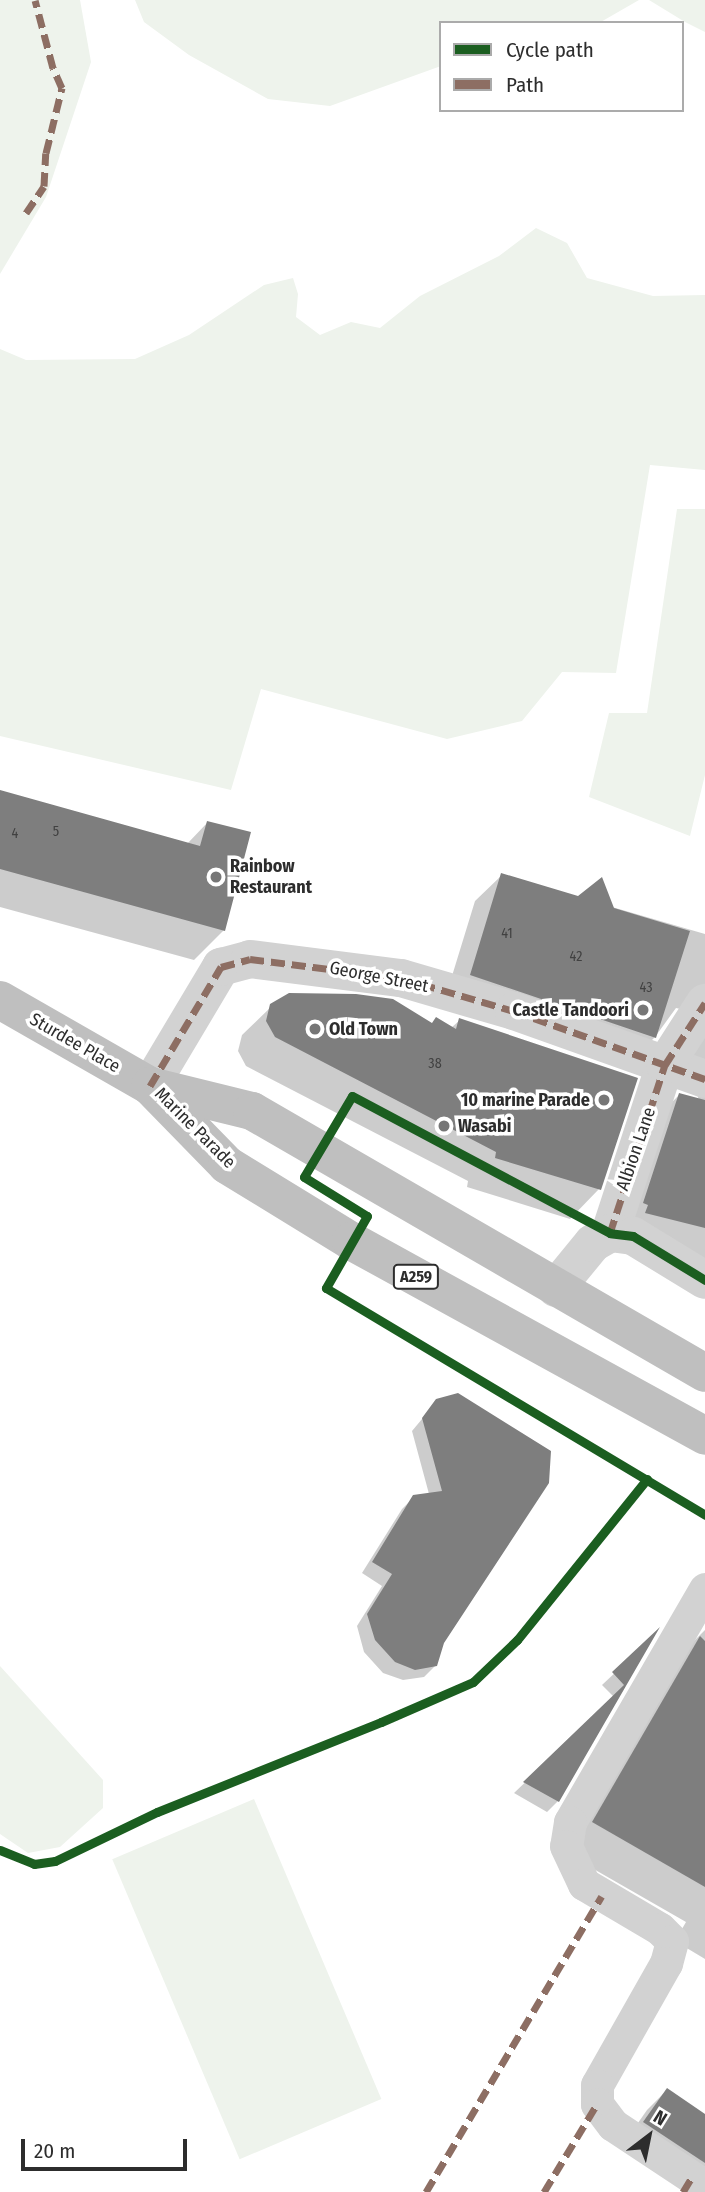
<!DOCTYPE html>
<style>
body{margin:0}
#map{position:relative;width:705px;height:2192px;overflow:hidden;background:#fff;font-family:"Fira Sans Condensed",sans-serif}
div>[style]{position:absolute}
.green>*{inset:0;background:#eef3ec;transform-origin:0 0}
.shadow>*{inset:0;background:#0003}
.building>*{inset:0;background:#7e7e7e}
.lane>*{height:33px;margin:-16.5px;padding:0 16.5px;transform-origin:16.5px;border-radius:16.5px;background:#d2d2d2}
.street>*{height:38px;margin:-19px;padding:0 19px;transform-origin:19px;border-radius:19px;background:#d2d2d2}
.highway>*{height:38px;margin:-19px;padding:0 19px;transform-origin:19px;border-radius:19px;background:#bfbfbf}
.quiet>*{height:7px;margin-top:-3.5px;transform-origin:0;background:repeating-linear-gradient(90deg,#8d6e63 0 14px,transparent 0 21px)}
.cycleway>*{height:9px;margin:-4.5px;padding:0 4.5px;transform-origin:4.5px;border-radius:4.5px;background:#1b5e20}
.dots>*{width:19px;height:19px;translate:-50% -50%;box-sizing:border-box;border:4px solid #fff;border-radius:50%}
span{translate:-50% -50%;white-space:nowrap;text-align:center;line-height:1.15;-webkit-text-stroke:7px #fff;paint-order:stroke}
.number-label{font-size:14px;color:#414141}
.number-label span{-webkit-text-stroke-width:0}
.shield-label span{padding:2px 5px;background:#fff;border:2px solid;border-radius:5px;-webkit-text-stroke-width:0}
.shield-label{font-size:16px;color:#2d2d2d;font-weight:700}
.poi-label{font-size:18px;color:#2d2d2d;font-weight:700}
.left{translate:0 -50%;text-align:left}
.right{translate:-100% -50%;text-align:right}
.street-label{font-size:18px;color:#2d2d2d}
.legend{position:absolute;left:439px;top:21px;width:245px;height:91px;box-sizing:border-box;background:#fff;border:2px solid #ababab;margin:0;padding:9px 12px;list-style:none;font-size:21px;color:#2d2d2d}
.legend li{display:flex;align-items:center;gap:14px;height:35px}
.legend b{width:35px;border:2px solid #ababab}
.north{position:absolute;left:614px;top:2101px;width:70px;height:70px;-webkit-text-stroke:5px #fff;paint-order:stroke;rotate:32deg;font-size:19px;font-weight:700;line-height:28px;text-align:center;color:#2d2d2d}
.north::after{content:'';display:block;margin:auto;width:24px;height:32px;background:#2d2d2d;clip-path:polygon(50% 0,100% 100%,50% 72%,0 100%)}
.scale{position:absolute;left:21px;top:2139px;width:166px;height:32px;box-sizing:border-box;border:4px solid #2d2d2d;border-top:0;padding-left:9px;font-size:21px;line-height:24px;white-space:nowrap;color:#2d2d2d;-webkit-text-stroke:5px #fff;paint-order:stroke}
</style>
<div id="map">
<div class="green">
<div style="clip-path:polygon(0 0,80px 0,91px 62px,46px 197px,0 274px)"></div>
<div style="clip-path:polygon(135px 0,639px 0,599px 23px,441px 23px,441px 66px,330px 106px,268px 99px,189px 55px,144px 22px)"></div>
<div style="clip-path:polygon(649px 0,705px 0,705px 32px,685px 22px)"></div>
<div style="clip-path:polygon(536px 228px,567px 243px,587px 278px,653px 296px,705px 295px,705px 470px,650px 465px,616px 673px,562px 672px,522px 721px,447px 739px,261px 689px,231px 790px,0 736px,0 349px,26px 360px,135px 359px,189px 335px,264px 285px,293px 278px,298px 294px,296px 317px,320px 335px,351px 322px,380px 328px,420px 296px,499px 256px)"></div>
<div style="clip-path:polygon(677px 509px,705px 509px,705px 775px,690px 836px,589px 797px,609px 713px,647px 713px)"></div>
<div style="clip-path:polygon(0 1666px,103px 1780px,103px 1808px,60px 1847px,28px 1853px,0 1834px)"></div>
<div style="left:254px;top:1799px;width:326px;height:154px;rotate:67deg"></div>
</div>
<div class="shadow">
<div style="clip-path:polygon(0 792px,187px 844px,207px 823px,224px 930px,194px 960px,0 907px)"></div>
<div style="clip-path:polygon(502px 875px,705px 934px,705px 1261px,620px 1240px,653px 1122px,679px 1095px,699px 1100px,696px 1092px,689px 1011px,676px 1008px,655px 1037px,628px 1064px,444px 1002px,475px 901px)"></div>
<div style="clip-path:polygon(272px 1006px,451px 1028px,460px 1020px,599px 1189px,570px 1219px,467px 1187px,468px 1181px,246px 1066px,238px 1051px,242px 1035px)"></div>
<div style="clip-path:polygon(457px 1395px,442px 1642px,436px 1665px,424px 1677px,403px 1680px,383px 1673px,364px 1652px,357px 1626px,382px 1586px,362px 1573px,402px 1509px,414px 1497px,429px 1494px,412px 1431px,437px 1401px)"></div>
<div style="clip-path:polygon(705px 1630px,705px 1959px,675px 1941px,686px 1922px,564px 1852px,676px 1659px)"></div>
<div style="clip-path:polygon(653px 1637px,558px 1801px,547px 1812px,514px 1793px,614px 1697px,602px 1685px)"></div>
<div style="clip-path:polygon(667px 2090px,705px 2116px,705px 2192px,624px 2143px,647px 2110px)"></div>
</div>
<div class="building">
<div style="clip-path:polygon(0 790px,200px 846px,207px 821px,251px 832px,225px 931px,0 869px)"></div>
<div style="clip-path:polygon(501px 873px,578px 896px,602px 877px,614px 908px,690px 931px,656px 1038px,470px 975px)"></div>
<div style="clip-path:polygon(289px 993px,356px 994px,393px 999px,432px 1023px,436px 1017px,456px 1029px,459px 1018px,638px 1078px,601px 1190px,495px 1158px,496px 1152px,275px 1037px,266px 1021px,270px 1004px)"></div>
<div style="clip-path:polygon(679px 1093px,705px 1100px,705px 1228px,645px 1213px,648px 1205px,643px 1203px)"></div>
<div style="clip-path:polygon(458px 1393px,551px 1451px,549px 1483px,444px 1643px,437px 1666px,415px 1670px,395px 1662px,375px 1640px,367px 1614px,392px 1574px,372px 1562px,413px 1495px,442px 1491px,422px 1418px,436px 1399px)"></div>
<div style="clip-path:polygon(660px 1627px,559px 1802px,523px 1782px,624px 1685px,612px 1672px)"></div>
<div style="clip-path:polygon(700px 1636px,705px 1641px,705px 1887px,592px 1822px)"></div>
<div style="clip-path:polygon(667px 2088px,705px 2114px,705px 2163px,643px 2122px)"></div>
</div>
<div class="lane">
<div style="left:705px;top:1589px;width:269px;rotate:120.1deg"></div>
<div style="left:570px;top:1822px;width:24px;rotate:99deg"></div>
<div style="left:566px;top:1846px;width:42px;rotate:64.7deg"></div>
<div style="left:584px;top:1884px;width:88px;rotate:30.6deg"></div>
<div style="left:660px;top:1929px;width:17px;rotate:45deg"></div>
<div style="left:672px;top:1941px;width:23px;rotate:105deg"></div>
<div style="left:666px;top:1963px;width:140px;rotate:119.5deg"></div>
<div style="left:597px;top:2085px;width:19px;rotate:90deg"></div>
<div style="left:597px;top:2104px;width:26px;rotate:53deg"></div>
<div style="left:613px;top:2125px;width:110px;rotate:33.5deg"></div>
</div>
<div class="street">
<div style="left:150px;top:1086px;width:139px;rotate:-59.2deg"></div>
<div style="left:221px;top:967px;width:30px;rotate:-15deg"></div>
<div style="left:250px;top:959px;width:152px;rotate:7.2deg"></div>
<div style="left:401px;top:978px;width:118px;rotate:16.3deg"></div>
<div style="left:514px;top:1011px;width:203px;rotate:19.6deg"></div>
<div style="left:610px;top:1233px;width:177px;rotate:-71.9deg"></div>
<div style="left:665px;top:1065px;width:74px;rotate:-57.2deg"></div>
<div style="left:556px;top:1288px;width:58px;rotate:-50.6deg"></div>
<div style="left:593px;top:1243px;width:20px;rotate:-30deg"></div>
<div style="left:610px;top:1233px;width:23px;rotate:7deg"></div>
<div style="left:633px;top:1236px;width:84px;rotate:31.4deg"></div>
</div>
<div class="highway">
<div style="left:0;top:1000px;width:173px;rotate:29.8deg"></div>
<div style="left:150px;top:1086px;width:110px;rotate:45.7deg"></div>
<div style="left:227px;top:1165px;width:145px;rotate:31.5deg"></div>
<div style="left:351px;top:1241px;width:404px;rotate:28.8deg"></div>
<div style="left:150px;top:1086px;width:105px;rotate:13.8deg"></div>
<div style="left:252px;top:1111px;width:523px;rotate:30.04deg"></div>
</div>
<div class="quiet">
<div style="left:26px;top:213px;width:32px;rotate:-56deg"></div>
<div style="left:44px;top:186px;width:33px;rotate:-87deg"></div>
<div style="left:46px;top:153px;width:67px;rotate:-76.2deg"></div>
<div style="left:62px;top:88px;width:22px;rotate:-114deg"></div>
<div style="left:53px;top:68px;width:70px;rotate:-104.8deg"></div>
<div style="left:150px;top:1086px;width:139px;rotate:-59.2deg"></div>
<div style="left:221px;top:967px;width:30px;rotate:-15deg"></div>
<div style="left:250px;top:959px;width:152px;rotate:7.2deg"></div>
<div style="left:401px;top:978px;width:118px;rotate:16.3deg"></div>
<div style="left:514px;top:1011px;width:203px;rotate:19.6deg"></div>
<div style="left:610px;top:1233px;width:177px;rotate:-71.9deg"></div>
<div style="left:665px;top:1065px;width:74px;rotate:-57.2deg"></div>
<div style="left:426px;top:2192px;width:344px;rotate:-59.3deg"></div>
<div style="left:544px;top:2192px;width:103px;rotate:-58.9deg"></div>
<div style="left:683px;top:2192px;width:17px;rotate:-59deg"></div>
</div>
<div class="cycleway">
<div style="left:705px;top:1280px;width:84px;rotate:-148.6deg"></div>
<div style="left:633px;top:1236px;width:23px;rotate:-173deg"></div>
<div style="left:610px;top:1233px;width:292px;rotate:-152deg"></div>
<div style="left:352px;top:1096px;width:94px;rotate:120.7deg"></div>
<div style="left:304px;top:1177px;width:74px;rotate:31.8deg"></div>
<div style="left:367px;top:1216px;width:83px;rotate:119.7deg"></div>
<div style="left:326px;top:1288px;width:442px;rotate:30.9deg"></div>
<div style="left:0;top:1850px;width:37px;rotate:22deg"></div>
<div style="left:34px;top:1864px;width:21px;rotate:-8deg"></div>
<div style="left:55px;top:1861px;width:113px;rotate:-25.7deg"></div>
<div style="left:157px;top:1812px;width:241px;rotate:-21.9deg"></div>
<div style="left:381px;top:1722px;width:100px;rotate:-23.5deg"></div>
<div style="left:473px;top:1682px;width:61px;rotate:-43.7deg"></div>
<div style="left:517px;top:1640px;width:207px;rotate:-51.1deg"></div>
</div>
<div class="dots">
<div style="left:216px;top:877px;background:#767676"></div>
<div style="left:643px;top:1010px;background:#767676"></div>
<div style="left:315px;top:1029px;background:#767676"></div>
<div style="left:604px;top:1100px;background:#767676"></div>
<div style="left:444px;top:1126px;background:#767676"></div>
</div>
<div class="number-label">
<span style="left:56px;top:832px">5</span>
<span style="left:15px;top:834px">4</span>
<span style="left:507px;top:934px">41</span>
<span style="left:576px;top:957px">42</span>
<span style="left:646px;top:988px">43</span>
<span style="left:435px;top:1064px">38</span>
</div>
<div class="shield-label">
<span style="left:416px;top:1277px">A259</span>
</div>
<div class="poi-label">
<span class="left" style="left:230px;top:877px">Rainbow<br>Restaurant</span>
<span class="right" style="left:629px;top:1010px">Castle Tandoori</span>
<span class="left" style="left:329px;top:1029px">Old Town</span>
<span class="right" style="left:590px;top:1100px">10 marine Parade</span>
<span class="left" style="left:458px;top:1126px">Wasabi</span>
</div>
<div class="street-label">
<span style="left:379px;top:977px;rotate:11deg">George Street</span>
<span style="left:75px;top:1043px;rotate:30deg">Sturdee Place</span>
<span style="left:195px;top:1128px;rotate:45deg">Marine Parade</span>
<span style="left:636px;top:1149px;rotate:-71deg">Albion Lane</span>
</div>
<ul class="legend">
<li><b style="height:9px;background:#1b5e20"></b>Cycle path</li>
<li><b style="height:9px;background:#8d6e63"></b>Path</li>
</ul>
<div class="north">N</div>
<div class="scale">20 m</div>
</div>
